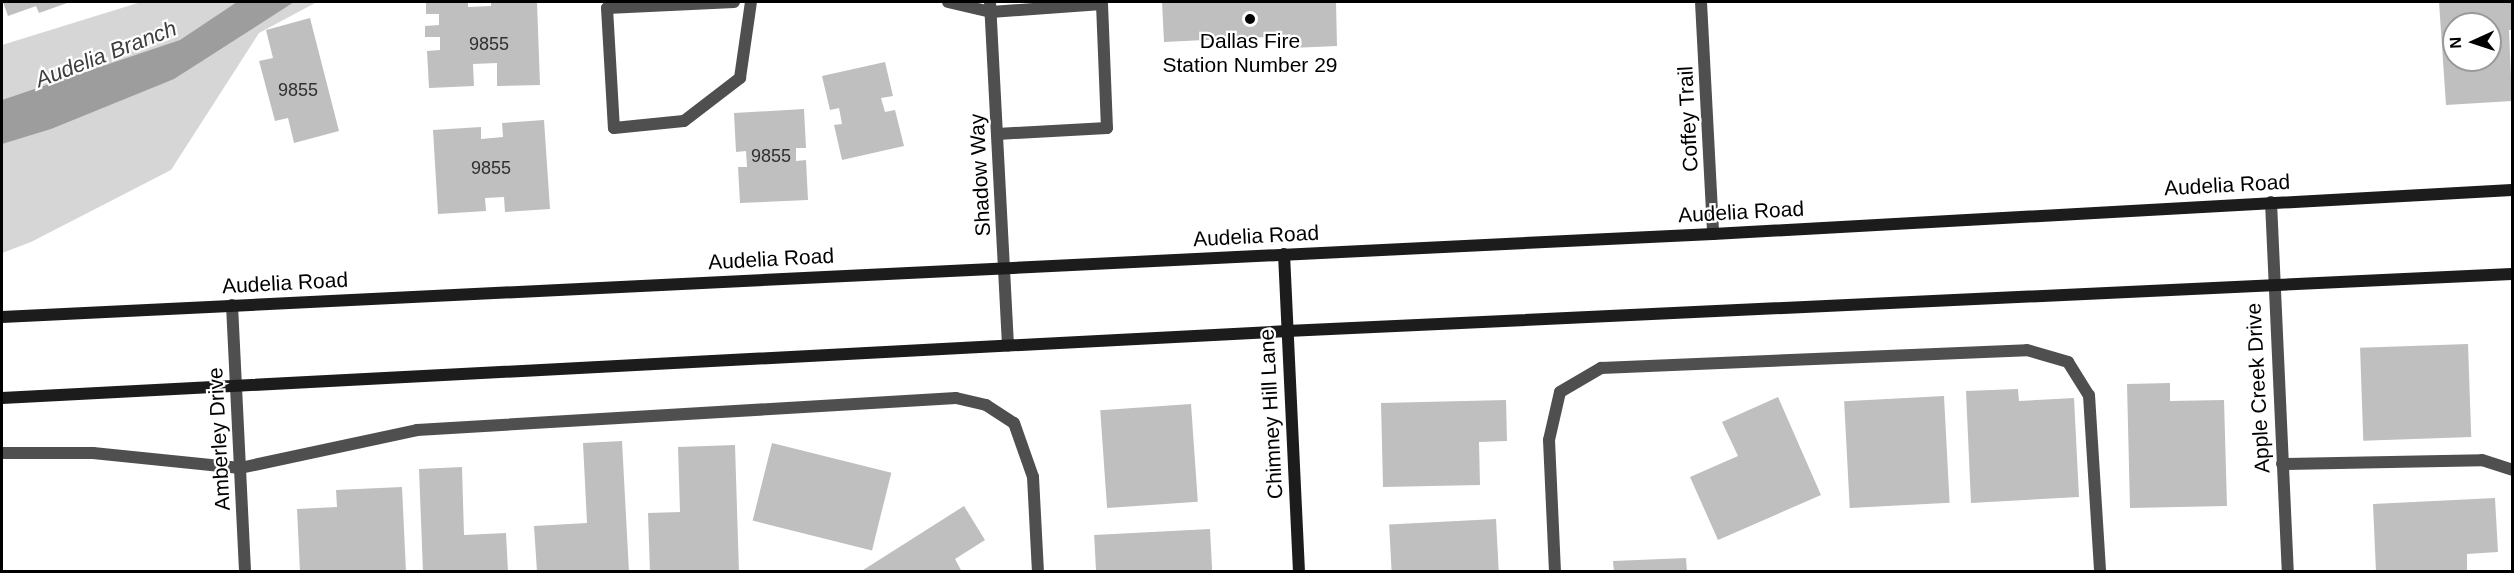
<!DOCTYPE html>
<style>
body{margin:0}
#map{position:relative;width:2514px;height:573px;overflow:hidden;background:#fff;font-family:Helvetica,sans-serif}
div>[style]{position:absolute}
.green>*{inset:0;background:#d6d6d6}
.water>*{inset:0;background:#9d9d9d}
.building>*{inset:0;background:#bfbfbf;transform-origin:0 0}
.lane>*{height:12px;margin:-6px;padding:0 6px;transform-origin:6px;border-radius:6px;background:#4f4f4f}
.street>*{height:12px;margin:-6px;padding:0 6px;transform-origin:6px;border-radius:6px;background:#4f4f4f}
.secondary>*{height:12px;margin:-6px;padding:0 6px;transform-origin:6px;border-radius:6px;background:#1c1c1c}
.dots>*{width:16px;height:16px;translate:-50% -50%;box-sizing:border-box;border:3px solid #fff;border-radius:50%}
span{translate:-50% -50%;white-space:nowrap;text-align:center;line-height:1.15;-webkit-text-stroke:4.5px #fff;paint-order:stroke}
.number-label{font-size:18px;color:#303030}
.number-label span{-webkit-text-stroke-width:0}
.poi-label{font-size:21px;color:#000}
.street-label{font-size:21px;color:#000}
.water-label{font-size:22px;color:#3e3e3e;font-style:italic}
.frame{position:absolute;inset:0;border:3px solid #000;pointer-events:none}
.north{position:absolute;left:2442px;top:12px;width:60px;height:60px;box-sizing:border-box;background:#fff;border:2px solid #999;border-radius:50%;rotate:267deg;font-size:16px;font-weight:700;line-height:24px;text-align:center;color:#000}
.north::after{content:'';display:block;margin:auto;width:21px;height:27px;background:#000;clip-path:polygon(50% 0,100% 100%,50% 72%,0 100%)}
</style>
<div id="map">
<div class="green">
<div style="clip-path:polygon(141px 2px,317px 2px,259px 33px,171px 170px,31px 242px,2px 253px,2px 45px)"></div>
</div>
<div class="water">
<div style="clip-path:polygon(237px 2px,294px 2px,174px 79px,51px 129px,2px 144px,2px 100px,180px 40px)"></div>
</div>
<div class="building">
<div style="clip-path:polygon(3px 2px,70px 2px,39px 13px,36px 6px,8px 16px)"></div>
<div style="clip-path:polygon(426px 2px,468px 2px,468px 7px,491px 6px,491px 2px,537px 2px,540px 85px,497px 86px,497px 63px,473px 64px,474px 86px,429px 88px,427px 51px,440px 50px,440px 37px,425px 37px,425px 26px,439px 25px,439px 14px,426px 14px)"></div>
<div style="clip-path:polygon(1162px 2px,1336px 2px,1337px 46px,1291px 48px,1290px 36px,1164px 42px)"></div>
<div style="clip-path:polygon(evenodd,2439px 2px,2512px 2px,2512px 30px,2509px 30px,2512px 101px,2446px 105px,2439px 2px,2454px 24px,2490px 24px,2490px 60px,2454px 60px,2454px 24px)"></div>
<div style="clip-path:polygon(310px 18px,339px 131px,294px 143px,288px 118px,275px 121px,259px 61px,273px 58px,266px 30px)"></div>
<div style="clip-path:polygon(885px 62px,893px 96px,881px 98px,885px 112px,895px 110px,904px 146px,842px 160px,834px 125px,842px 124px,839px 108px,830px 110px,822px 76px)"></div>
<div style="clip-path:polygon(804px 109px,806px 148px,796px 148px,796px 161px,806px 160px,808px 200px,740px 203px,738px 167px,747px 167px,746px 151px,736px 152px,734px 113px)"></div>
<div style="clip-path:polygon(544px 120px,550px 209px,505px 212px,504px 197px,485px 198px,486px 211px,438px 214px,433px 130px,481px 127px,481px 139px,503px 137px,502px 123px)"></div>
<div style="left:2468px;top:344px;width:93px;height:108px;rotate:88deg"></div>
<div style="clip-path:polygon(2170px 383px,2170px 401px,2224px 400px,2227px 506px,2130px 508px,2127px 384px)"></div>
<div style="clip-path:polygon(2018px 389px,2019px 401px,2074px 398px,2079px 497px,1971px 503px,1966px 391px)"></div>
<div style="left:1944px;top:396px;width:107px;height:100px;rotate:87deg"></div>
<div style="clip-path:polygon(1778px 397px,1821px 495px,1718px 540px,1690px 477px,1738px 456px,1722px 422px)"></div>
<div style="clip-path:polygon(1506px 400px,1507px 441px,1479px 442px,1480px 485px,1383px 487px,1381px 403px)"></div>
<div style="left:1191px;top:404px;width:98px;height:91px;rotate:86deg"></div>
<div style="clip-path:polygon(622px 441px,629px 572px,537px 572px,534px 526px,587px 523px,583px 443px)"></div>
<div style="left:772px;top:443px;width:123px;height:80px;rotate:14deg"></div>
<div style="clip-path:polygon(735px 445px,739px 572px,650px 572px,648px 513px,680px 512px,678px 447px)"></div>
<div style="clip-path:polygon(462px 467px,464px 535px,506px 533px,508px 572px,423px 572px,419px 469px)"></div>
<div style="clip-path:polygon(402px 487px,406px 572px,300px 572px,297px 509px,337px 507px,336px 490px)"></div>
<div style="clip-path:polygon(2495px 498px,2498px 552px,2467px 554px,2467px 572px,2376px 572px,2373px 504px)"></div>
<div style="clip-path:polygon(964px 506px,985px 540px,955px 559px,962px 572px,860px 572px)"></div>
<div style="left:1496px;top:519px;width:53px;height:107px;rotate:87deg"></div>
<div style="left:1210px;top:529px;width:43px;height:116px;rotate:87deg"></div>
<div style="clip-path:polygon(1686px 558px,1687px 572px,1614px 572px,1613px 561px)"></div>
</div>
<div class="lane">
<div style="left:734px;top:2px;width:127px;rotate:177.3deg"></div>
<div style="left:607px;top:8px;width:120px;rotate:86.7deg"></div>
<div style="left:614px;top:128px;width:70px;rotate:-5.7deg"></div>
<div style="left:684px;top:121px;width:71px;rotate:-37.5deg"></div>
<div style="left:740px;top:78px;width:77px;rotate:-81.8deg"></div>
<div style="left:948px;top:2px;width:44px;rotate:13.1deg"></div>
<div style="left:991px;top:12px;width:111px;rotate:-4.1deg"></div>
<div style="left:1102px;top:4px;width:124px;rotate:87.7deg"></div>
<div style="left:1107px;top:128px;width:110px;rotate:176.9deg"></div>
<div style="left:2px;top:453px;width:91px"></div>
<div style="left:93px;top:453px;width:148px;rotate:5.8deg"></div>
<div style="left:240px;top:468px;width:181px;rotate:-12.1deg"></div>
<div style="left:417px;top:430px;width:540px;rotate:-3.4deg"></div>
<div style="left:956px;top:398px;width:31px;rotate:13deg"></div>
<div style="left:986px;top:405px;width:33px;rotate:33deg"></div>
<div style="left:1014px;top:423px;width:57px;rotate:70.6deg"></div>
<div style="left:1033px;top:477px;width:95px;rotate:87deg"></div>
<div style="left:2282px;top:464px;width:200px;rotate:-1.1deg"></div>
<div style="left:2482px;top:460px;width:32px;rotate:18deg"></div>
<div style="left:1555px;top:572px;width:132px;rotate:-92.6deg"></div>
<div style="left:1549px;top:440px;width:49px;rotate:-77.1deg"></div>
<div style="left:1560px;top:392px;width:48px;rotate:-30.3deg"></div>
<div style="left:1601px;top:368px;width:426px;rotate:-2.4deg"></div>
<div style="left:2027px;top:350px;width:43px;rotate:16.3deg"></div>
<div style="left:2068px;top:362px;width:39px;rotate:58deg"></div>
<div style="left:2089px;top:395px;width:177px;rotate:86.4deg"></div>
</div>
<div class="street">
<div style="left:990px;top:2px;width:344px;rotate:87deg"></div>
<div style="left:1701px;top:2px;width:232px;rotate:87deg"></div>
<div style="left:2271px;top:202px;width:370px;rotate:87.4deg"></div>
<div style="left:232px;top:305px;width:267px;rotate:87.2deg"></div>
</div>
<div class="secondary">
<div style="left:1284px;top:254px;width:318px;rotate:87.3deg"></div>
<div style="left:2px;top:317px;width:1713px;rotate:-2.78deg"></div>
<div style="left:1713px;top:234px;width:800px;rotate:-3.15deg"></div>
<div style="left:2px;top:398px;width:1287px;rotate:-2.98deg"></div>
<div style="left:1287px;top:331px;width:1226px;rotate:-2.66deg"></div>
</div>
<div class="dots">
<div style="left:1250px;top:19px;background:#000"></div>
</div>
<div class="number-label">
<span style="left:489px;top:44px">9855</span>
<span style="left:298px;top:90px">9855</span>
<span style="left:771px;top:156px">9855</span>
<span style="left:491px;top:168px">9855</span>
</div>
<div class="poi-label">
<span style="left:1250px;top:53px">Dallas Fire<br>Station Number 29</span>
</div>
<div class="street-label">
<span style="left:1688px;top:119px;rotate:-93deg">Coffey Trail</span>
<span style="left:980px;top:175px;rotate:-93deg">Shadow Way</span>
<span style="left:2227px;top:185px;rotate:-3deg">Audelia Road</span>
<span style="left:1741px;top:212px;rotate:-3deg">Audelia Road</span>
<span style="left:1256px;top:236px;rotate:-3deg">Audelia Road</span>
<span style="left:771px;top:259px;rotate:-3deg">Audelia Road</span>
<span style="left:285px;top:283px;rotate:-3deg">Audelia Road</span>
<span style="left:2258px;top:388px;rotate:-93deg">Apple Creek Drive</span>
<span style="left:1271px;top:414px;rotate:-93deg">Chimney Hill Lane</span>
<span style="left:219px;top:439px;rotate:-93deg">Amberley Drive</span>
</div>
<div class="water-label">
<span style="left:106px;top:54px;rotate:-21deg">Audelia Branch</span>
</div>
<div class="frame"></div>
<div class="north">N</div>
</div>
